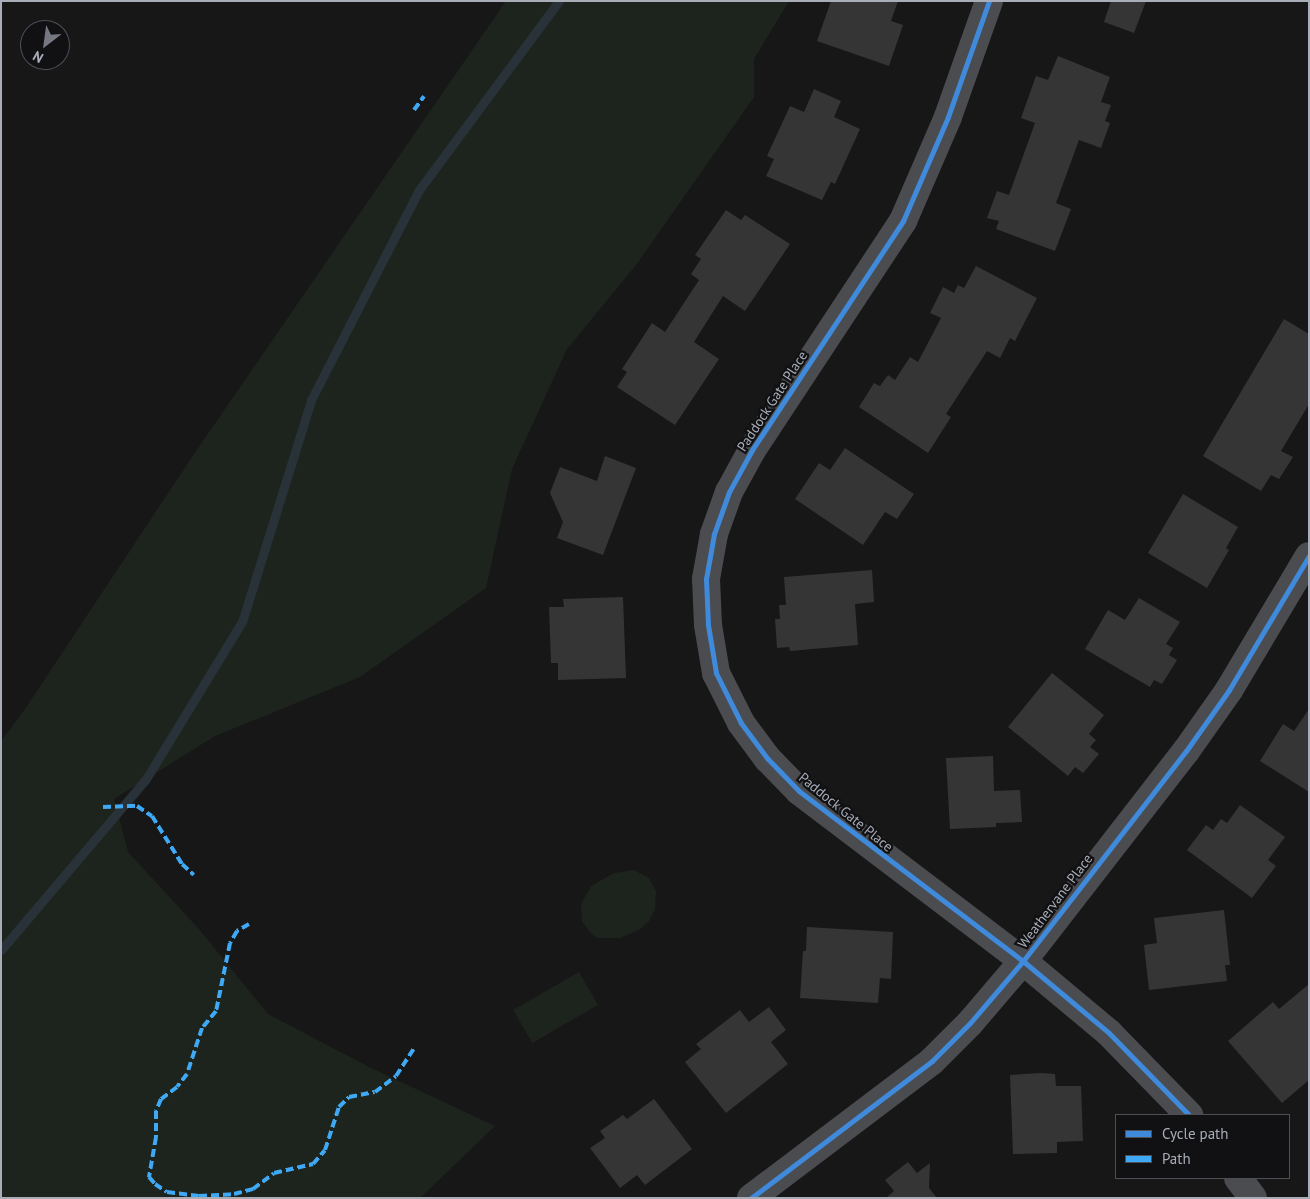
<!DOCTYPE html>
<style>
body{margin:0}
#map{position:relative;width:1310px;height:1199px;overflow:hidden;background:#171717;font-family:"PT Sans",sans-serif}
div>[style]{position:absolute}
.green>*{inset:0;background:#1d241e;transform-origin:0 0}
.stream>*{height:9px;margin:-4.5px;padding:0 4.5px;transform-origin:4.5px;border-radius:4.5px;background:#2a3239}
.building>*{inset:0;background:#353536}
.minor>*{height:28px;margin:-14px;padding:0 14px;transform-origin:14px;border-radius:14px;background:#4b4c50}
.quiet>*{height:4px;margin-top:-2px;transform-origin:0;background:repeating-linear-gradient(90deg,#3fa9f5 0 8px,transparent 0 12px)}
.cycleway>*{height:5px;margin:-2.5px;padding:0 2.5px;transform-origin:2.5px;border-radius:2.5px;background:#408adc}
span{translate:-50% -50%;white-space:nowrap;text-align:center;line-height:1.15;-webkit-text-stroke:4.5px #111113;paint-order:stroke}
.street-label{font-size:14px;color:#a8adb8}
.frame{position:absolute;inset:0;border:2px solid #a8adb8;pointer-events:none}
.legend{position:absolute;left:1115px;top:1114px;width:175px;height:65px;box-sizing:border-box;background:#111113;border:1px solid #4d4f55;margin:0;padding:6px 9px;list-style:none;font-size:15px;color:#a8adb8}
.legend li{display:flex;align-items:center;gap:10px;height:25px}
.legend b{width:25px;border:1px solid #4d4f55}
.north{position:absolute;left:20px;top:20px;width:50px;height:50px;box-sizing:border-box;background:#111113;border:1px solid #4d4f55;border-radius:50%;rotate:210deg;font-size:14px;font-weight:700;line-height:20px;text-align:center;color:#a8adb8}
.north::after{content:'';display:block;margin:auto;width:18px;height:22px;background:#757880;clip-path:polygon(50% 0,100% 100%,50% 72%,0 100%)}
</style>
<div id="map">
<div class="green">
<div style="clip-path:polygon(506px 1px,789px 1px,754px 59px,754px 97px,636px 265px,567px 349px,512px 469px,486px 588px,360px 677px,215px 736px,114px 799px,128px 852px,198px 928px,268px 1014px,369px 1067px,495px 1126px,420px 1198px,1px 1198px,1px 741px,25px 709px,194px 454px)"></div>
<div style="clip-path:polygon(634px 870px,649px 878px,656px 891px,655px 909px,649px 921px,639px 930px,620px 938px,597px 938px,589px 931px,582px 921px,581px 904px,591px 886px,614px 873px)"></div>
<div style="left:579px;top:972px;width:38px;height:76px;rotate:60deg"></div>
</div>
<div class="stream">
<div style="left:1px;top:950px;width:224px;rotate:-49.7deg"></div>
<div style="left:146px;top:779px;width:184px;rotate:-58.6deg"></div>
<div style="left:242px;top:622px;width:232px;rotate:-72.7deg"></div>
<div style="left:311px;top:400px;width:236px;rotate:-62.8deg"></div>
<div style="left:419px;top:190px;width:235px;rotate:-53.5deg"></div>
</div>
<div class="building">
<div style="clip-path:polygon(831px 1px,898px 1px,891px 21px,903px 25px,889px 66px,817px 41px)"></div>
<div style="clip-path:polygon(1111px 1px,1146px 1px,1134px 33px,1104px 22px)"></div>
<div style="clip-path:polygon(1058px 56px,1110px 77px,1101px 102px,1111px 105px,1105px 121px,1110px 123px,1101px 148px,1079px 140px,1056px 203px,1071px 209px,1055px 251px,996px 229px,999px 221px,987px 218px,997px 191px,1009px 195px,1035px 123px,1021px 118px,1036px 76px,1048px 80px)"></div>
<div style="clip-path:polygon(814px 89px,841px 101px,834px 117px,860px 129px,835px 184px,831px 182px,822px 200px,766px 176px,774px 159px,767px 156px,790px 106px,804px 112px)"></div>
<div style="clip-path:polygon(726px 210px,741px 220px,745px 215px,790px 244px,745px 311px,723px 296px,694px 342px,719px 359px,675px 425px,617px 387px,627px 372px,622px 369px,652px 323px,665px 332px,699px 280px,691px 274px,701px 259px,695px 255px)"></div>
<div style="clip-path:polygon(976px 266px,1037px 298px,1015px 341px,1010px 338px,1000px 358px,987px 351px,946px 414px,951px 417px,928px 453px,859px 407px,874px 383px,880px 386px,888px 375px,895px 380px,910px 357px,918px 362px,941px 318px,930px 313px,943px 287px,954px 293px,958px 285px,964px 288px)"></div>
<div style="clip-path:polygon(1284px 319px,1309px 334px,1309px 404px,1281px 451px,1293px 457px,1279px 479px,1271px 475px,1261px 491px,1203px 456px)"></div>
<div style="clip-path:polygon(845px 448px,914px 494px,897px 519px,885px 512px,863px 545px,795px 499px,819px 463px,830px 470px)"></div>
<div style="clip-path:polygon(605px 456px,636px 468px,603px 555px,557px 538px,563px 522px,550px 493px,560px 467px,597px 481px)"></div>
<div style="clip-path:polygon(1183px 494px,1238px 527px,1226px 548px,1229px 550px,1207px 588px,1148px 553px)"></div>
<div style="clip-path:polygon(872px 570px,874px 602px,855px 604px,858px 645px,790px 651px,789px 647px,777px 648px,775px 619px,780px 619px,779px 605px,786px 605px,784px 577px)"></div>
<div style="clip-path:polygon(623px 597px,626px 678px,558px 680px,558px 663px,551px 663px,549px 607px,564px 607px,563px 599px)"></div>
<div style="clip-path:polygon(1139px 598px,1180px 622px,1166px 644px,1173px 648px,1169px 655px,1177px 660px,1162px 684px,1154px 680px,1150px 687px,1085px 649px,1108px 610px,1125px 620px)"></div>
<div style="clip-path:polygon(1052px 673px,1104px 715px,1089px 734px,1096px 740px,1090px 747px,1099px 754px,1083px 773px,1075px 767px,1068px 776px,1008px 727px)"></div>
<div style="clip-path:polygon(1309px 709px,1309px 792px,1260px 761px,1283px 724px,1294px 731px)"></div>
<div style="clip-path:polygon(993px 756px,994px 791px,1020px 790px,1022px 822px,996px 823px,996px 827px,950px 829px,946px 758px)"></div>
<div style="clip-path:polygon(1240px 805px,1285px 837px,1268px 860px,1276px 866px,1252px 898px,1187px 850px,1206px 825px,1213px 830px,1221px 819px,1227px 823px)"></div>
<div style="clip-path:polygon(1224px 910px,1230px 965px,1225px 965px,1227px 981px,1149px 990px,1144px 945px,1157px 943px,1154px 918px)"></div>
<div style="clip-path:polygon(807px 927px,893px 932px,891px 979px,880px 978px,878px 1003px,800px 998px,803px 951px,806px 951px)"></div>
<div style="clip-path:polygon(1309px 984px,1309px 1080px,1282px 1103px,1228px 1041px,1273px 1002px,1279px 1009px)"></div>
<div style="clip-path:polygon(769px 1007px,786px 1030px,771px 1042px,788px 1064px,726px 1113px,685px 1062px,701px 1049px,696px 1044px,740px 1010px,749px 1022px)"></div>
<div style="clip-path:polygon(1041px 1073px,1055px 1074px,1056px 1086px,1081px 1086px,1083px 1141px,1057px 1142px,1057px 1153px,1013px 1154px,1010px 1075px)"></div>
<div style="clip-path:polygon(654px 1099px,692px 1149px,645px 1185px,637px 1175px,620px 1188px,590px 1148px,605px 1138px,600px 1131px,623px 1115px,627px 1119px)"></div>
<div style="clip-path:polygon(908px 1162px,917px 1173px,930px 1163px,929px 1188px,937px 1198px,886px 1198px,894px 1191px,885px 1180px)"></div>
</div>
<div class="minor">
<div style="left:989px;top:1px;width:123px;rotate:109.5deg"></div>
<div style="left:948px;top:117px;width:113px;rotate:113.4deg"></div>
<div style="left:903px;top:221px;width:274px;rotate:123.4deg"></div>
<div style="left:752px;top:450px;width:48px;rotate:118.7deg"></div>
<div style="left:729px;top:492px;width:45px;rotate:109.7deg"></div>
<div style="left:714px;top:534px;width:46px;rotate:100.1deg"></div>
<div style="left:706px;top:579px;width:46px;rotate:87.5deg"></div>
<div style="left:708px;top:625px;width:49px;rotate:80.5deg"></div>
<div style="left:716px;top:673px;width:56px;rotate:63.4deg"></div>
<div style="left:741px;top:723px;width:44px;rotate:53.4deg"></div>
<div style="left:767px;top:758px;width:46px;rotate:45.9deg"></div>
<div style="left:799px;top:791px;width:281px;rotate:37.2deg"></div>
<div style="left:1023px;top:961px;width:112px;rotate:39.9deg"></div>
<div style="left:1109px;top:1033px;width:115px;rotate:45.7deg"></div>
<div style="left:1238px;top:1178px;width:25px;rotate:53deg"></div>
<div style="left:751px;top:1198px;width:227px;rotate:-37.1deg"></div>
<div style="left:932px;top:1061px;width:54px;rotate:-45deg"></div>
<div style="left:970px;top:1023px;width:82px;rotate:-49.5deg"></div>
<div style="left:1023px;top:961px;width:266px;rotate:-52.2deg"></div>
<div style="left:1186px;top:751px;width:75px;rotate:-54.8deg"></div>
<div style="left:1229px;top:690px;width:156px;rotate:-59.2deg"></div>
</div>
<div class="quiet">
<div style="left:414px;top:110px;width:17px;rotate:-54deg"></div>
<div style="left:103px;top:807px;width:34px;rotate:-2deg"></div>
<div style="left:137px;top:806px;width:18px;rotate:34deg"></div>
<div style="left:152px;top:816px;width:57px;rotate:58deg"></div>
<div style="left:182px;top:864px;width:16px;rotate:43deg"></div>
<div style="left:249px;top:924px;width:14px;rotate:150deg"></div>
<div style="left:237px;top:931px;width:14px;rotate:120deg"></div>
<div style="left:230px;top:943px;width:69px;rotate:101.6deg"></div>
<div style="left:216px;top:1011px;width:22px;rotate:129deg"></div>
<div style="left:202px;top:1028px;width:48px;rotate:108.1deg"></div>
<div style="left:187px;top:1074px;width:16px;rotate:128deg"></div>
<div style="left:177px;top:1087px;width:20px;rotate:143deg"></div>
<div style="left:161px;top:1099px;width:13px;rotate:113deg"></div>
<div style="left:156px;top:1111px;width:26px;rotate:90deg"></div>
<div style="left:156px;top:1137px;width:41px;rotate:99.9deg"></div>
<div style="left:149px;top:1177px;width:9px;rotate:49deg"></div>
<div style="left:155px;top:1184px;width:14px;rotate:34deg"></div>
<div style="left:167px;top:1192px;width:32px;rotate:7deg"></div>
<div style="left:199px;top:1196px;width:35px;rotate:-3deg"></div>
<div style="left:234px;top:1194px;width:20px;rotate:-15deg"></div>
<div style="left:253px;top:1189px;width:26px;rotate:-37deg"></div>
<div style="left:274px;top:1173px;width:40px;rotate:-13deg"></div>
<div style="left:313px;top:1164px;width:18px;rotate:-49deg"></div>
<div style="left:325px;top:1150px;width:45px;rotate:-72deg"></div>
<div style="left:339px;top:1107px;width:14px;rotate:-45deg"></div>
<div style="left:349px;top:1097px;width:26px;rotate:-11deg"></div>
<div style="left:375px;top:1092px;width:26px;rotate:-37deg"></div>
<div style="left:396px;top:1076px;width:33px;rotate:-57deg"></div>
</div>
<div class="cycleway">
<div style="left:989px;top:1px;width:123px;rotate:109.5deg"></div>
<div style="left:948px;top:117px;width:113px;rotate:113.4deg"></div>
<div style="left:903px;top:221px;width:274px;rotate:123.4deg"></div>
<div style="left:752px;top:450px;width:48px;rotate:118.7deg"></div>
<div style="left:729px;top:492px;width:45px;rotate:109.7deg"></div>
<div style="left:714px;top:534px;width:46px;rotate:100.1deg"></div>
<div style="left:706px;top:579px;width:46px;rotate:87.5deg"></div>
<div style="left:708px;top:625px;width:49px;rotate:80.5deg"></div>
<div style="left:716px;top:673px;width:56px;rotate:63.4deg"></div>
<div style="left:741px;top:723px;width:44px;rotate:53.4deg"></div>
<div style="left:767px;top:758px;width:46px;rotate:45.9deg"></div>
<div style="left:799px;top:791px;width:281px;rotate:37.2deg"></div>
<div style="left:1023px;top:961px;width:112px;rotate:39.9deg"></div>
<div style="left:1109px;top:1033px;width:115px;rotate:45.7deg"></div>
<div style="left:751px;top:1198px;width:227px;rotate:-37.1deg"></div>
<div style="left:932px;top:1061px;width:54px;rotate:-45deg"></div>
<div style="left:970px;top:1023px;width:82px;rotate:-49.5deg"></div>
<div style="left:1023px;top:961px;width:266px;rotate:-52.2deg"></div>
<div style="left:1186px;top:751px;width:75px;rotate:-54.8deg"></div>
<div style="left:1229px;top:690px;width:156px;rotate:-59.2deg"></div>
</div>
<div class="street-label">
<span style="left:772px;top:401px;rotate:-57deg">Paddock Gate Place</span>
<span style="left:846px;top:812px;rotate:39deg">Paddock Gate Place</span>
<span style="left:1055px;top:901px;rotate:-53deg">Weathervane Place</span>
</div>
<div class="frame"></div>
<ul class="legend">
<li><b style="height:6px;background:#408adc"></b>Cycle path</li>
<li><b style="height:6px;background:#3fa9f5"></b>Path</li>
</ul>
<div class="north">N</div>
</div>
